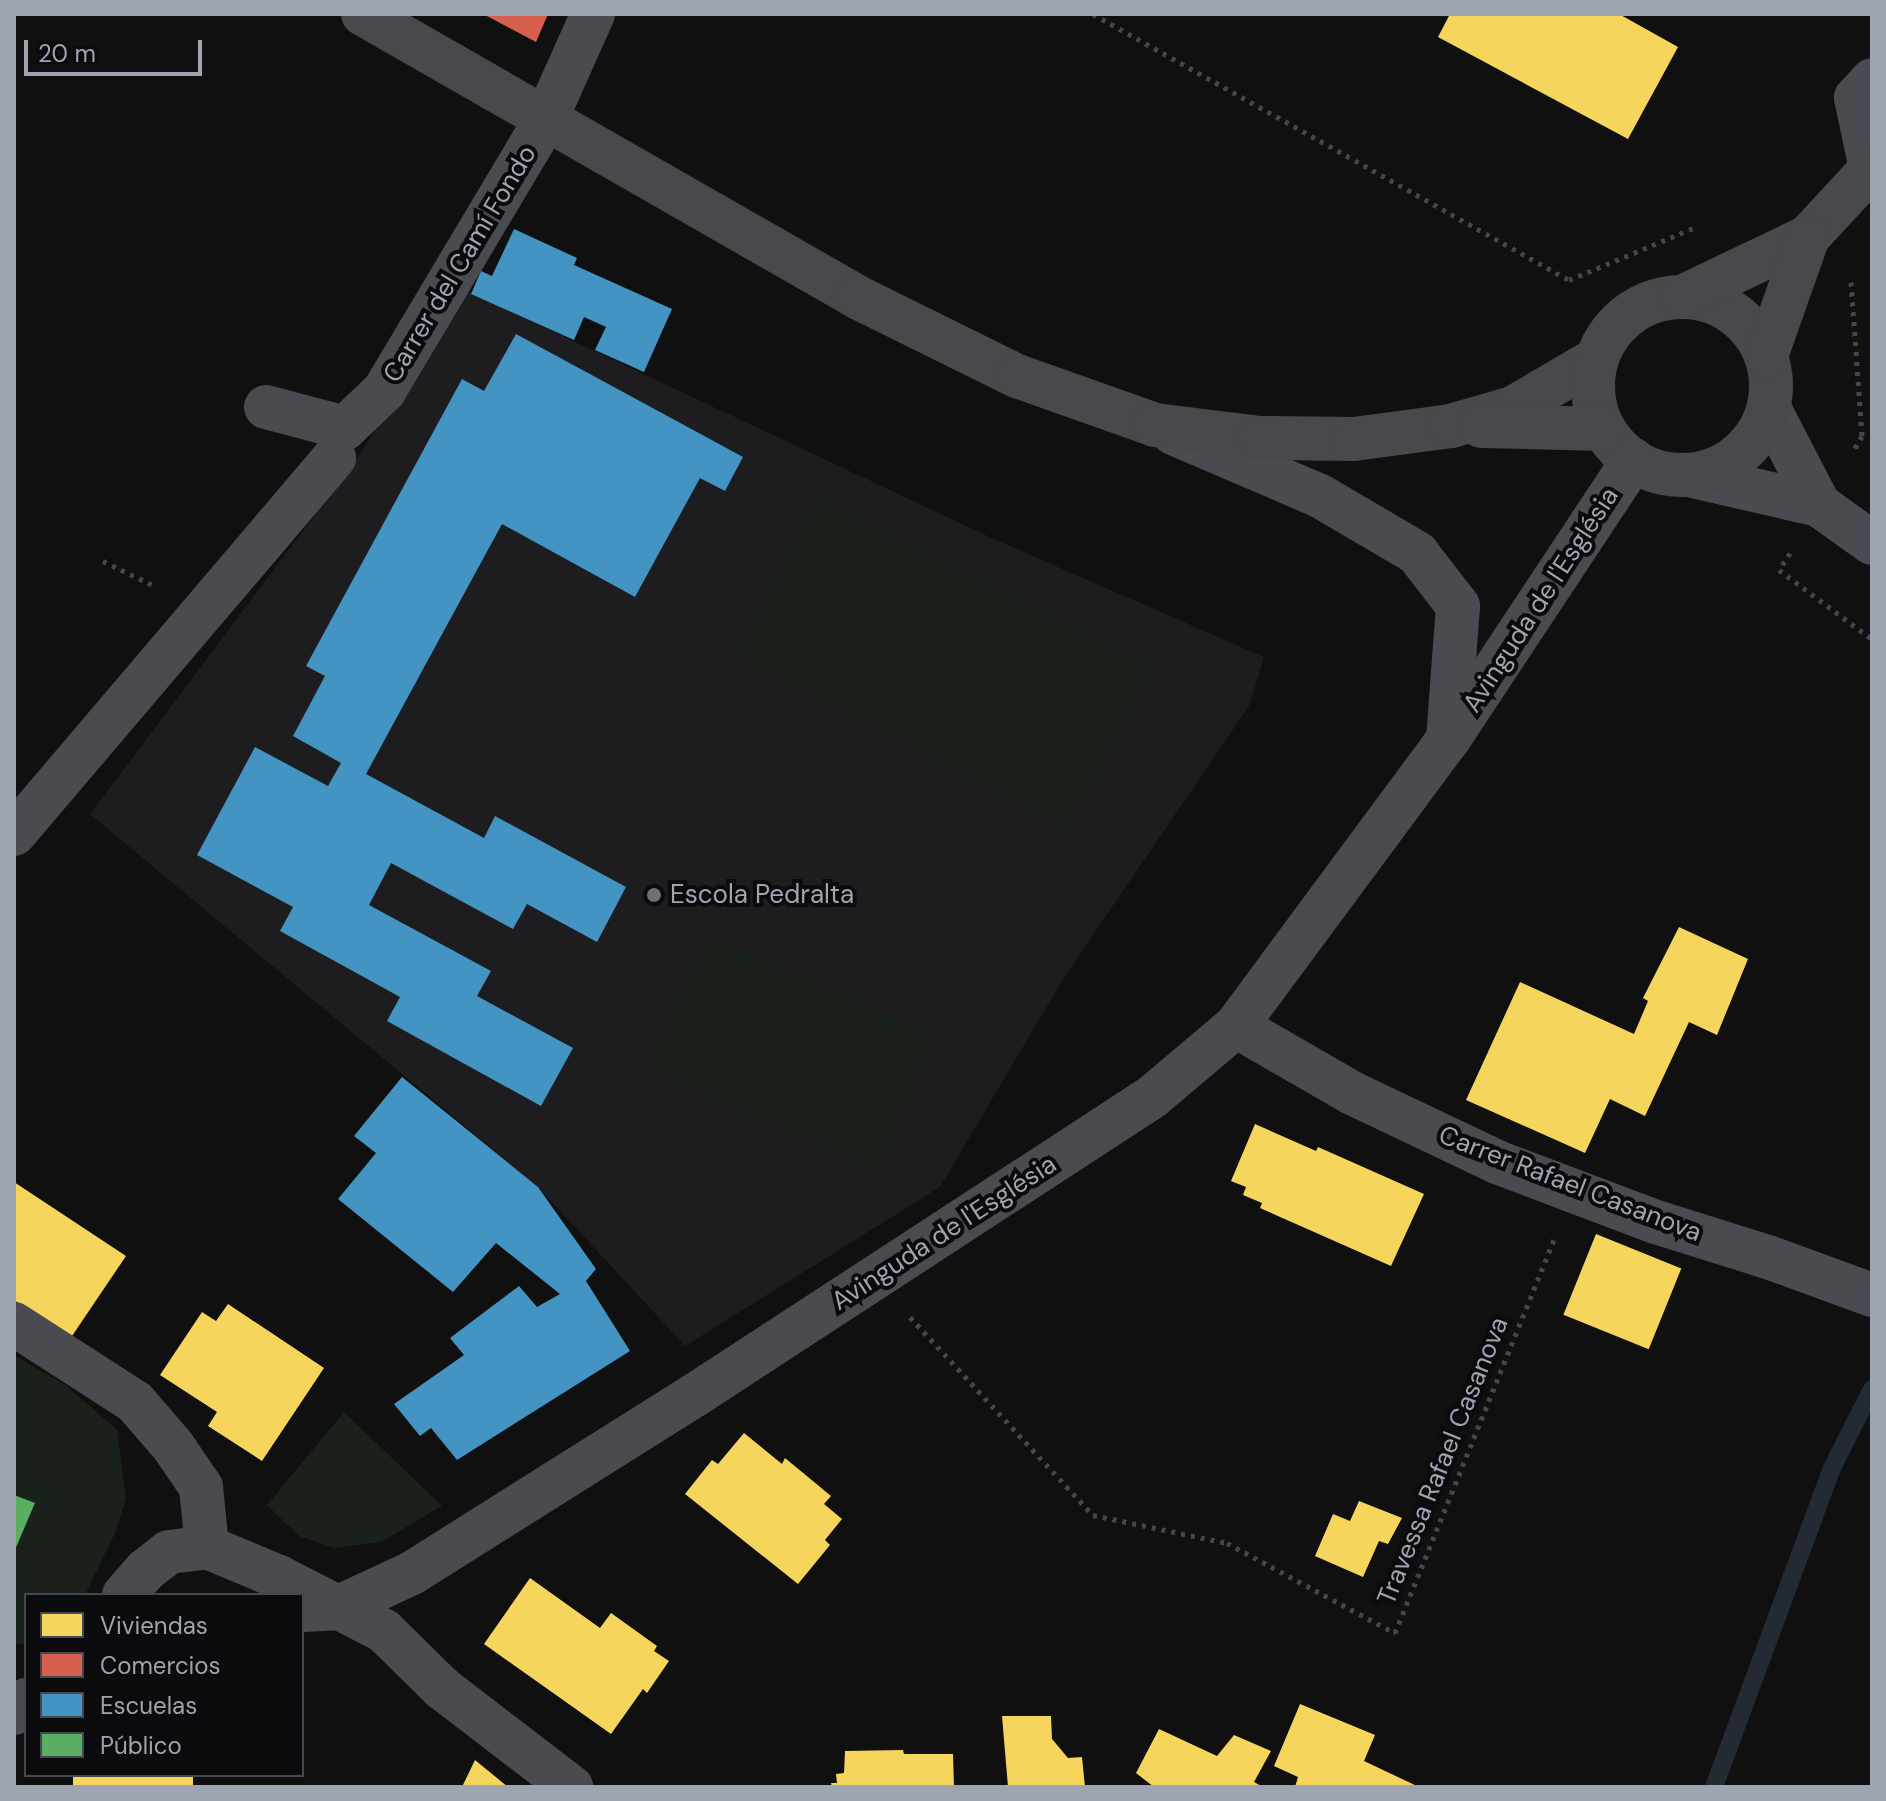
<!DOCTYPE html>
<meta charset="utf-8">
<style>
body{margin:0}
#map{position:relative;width:1886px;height:1801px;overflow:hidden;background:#101010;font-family:"DM Sans",sans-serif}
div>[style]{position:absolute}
.built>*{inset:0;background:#1d1d1f}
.green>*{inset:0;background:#1a211b;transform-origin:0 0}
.homes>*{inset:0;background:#f6d55c;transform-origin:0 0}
.shops>*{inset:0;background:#d6604d}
.schools>*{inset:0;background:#4393c3}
.public>*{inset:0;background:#5aae61}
.stream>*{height:18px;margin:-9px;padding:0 9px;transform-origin:9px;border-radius:9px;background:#232a32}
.path>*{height:5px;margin-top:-2.5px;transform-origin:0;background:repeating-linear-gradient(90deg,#45464b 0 4px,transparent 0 10px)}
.street>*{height:44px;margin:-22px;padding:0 22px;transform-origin:22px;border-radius:22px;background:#4a4b50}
.secondary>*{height:44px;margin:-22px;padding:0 22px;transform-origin:22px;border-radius:22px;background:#48494d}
.secondary>.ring{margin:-22px;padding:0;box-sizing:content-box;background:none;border:44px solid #48494d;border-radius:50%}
.dots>*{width:22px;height:22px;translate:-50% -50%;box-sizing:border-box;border:4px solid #0b0a0c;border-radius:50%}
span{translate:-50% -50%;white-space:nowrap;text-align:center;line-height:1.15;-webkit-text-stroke:8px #0b0a0c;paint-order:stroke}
.street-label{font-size:26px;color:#9fa4b3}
.poi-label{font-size:26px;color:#9fa4b3}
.left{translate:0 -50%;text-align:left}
.frame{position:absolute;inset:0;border:16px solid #9fa4b3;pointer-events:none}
.legend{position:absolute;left:24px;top:1593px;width:280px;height:184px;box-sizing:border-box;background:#0b0a0c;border:2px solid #46484f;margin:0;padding:10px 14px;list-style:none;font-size:24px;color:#9fa4b3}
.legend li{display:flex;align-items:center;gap:16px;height:40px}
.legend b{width:40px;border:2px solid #46484f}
.scale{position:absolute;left:24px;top:40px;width:178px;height:36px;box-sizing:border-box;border:4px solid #9fa4b3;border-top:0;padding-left:10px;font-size:24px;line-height:28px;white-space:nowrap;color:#9fa4b3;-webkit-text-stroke:6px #0b0a0c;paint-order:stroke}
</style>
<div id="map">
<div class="built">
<div style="clip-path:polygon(465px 290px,996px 540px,1264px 657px,1249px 706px,1065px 976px,940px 1187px,685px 1346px,538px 1187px,90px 814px,354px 463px)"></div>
</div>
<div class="green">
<div style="left:818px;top:497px;width:372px;height:179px;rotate:27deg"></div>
<div style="left:709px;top:936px;width:247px;height:145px;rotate:24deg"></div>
<div style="clip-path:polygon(14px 1355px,67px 1386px,117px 1430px,126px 1498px,116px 1531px,85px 1595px,26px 1595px,26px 1644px,14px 1644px)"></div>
<div style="clip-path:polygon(344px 1412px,442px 1506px,381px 1542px,334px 1548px,299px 1536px,267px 1505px)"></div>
</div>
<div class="homes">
<div style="clip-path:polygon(1450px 14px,1619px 14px,1678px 47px,1628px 139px,1438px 37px)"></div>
<div style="clip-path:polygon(1679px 927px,1748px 959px,1717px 1035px,1689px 1022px,1645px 1116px,1610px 1099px,1585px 1153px,1466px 1100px,1520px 982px,1634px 1034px,1648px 1001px,1643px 998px)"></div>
<div style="clip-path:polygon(1255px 1124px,1316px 1151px,1318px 1147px,1424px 1194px,1391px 1266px,1260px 1208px,1262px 1203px,1243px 1195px,1246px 1187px,1231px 1181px)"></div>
<div style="clip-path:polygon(14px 1182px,126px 1256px,70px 1339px,14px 1300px)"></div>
<div style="left:1596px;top:1234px;width:92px;height:87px;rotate:22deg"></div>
<div style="clip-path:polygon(228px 1304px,324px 1368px,262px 1461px,208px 1426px,217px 1412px,160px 1375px,202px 1312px,216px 1321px)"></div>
<div style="clip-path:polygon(744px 1433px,782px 1464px,785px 1458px,831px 1496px,824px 1504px,842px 1519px,825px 1540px,830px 1545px,798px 1584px,685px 1494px,712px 1460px,718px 1464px)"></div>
<div style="clip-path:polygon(1359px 1501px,1402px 1518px,1388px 1544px,1379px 1541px,1363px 1577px,1315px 1556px,1333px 1514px,1350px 1521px)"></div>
<div style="clip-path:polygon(530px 1578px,600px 1628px,611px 1613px,657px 1646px,654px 1651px,669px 1661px,647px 1693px,643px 1689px,611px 1734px,484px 1644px)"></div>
<div style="clip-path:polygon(1300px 1704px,1375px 1735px,1364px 1761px,1419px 1787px,1295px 1787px,1298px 1777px,1274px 1766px)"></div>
<div style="clip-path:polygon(1002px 1716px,1051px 1716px,1052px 1739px,1068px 1758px,1082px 1757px,1085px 1787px,1008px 1787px)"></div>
<div style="clip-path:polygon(1159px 1729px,1217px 1756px,1234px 1735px,1271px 1751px,1254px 1782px,1263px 1787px,1154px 1787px,1136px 1773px)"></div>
<div style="clip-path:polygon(903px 1750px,904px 1754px,953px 1754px,954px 1787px,832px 1787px,831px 1783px,837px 1783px,836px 1774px,844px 1773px,845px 1751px)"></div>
<div style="clip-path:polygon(475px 1760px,508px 1787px,462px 1787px)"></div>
<div style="left:73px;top:1775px;width:120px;height:12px"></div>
</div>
<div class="shops">
<div style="clip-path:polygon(483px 14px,548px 14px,536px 42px)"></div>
</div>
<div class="schools">
<div style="clip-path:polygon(514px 229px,577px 258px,574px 265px,672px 309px,644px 372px,595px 350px,606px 327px,584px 317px,574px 340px,471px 294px,481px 271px,492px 276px)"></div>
<div style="clip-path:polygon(516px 334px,743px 457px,725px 491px,700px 478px,635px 597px,502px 524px,366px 774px,484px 838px,495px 816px,626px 887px,597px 942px,527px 904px,513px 929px,391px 863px,369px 905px,491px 971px,477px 996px,573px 1048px,541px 1106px,387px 1021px,400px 997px,280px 931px,293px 907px,197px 855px,255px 747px,328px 786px,341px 763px,293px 736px,325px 676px,306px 666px,462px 379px,484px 391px)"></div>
<div style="clip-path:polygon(402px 1077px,538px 1187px,596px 1269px,586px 1281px,630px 1351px,457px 1460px,431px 1428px,420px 1436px,394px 1404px,464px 1355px,450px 1338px,519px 1286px,537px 1307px,560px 1294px,496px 1243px,453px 1292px,338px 1199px,376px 1153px,354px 1136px)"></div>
</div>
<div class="public">
<div style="clip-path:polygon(14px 1495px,35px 1503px,14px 1552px)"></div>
</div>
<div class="stream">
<div style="left:1714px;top:1787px;width:338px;rotate:-69.7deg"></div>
<div style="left:1831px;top:1470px;width:91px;rotate:-63.2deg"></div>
</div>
<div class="path">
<div style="left:1093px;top:14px;width:545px;rotate:29.2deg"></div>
<div style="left:1569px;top:280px;width:138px;rotate:-22.7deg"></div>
<div style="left:1851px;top:282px;width:154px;rotate:85.9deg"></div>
<div style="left:1862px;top:436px;width:20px;rotate:120deg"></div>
<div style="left:1790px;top:553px;width:20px;rotate:123deg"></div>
<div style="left:1779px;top:570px;width:116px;rotate:36.6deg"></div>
<div style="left:103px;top:561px;width:58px;rotate:25.7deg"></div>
<div style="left:910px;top:1317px;width:270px;rotate:47.3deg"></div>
<div style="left:1093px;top:1515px;width:137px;rotate:11.8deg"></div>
<div style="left:1227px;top:1543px;width:191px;rotate:28.2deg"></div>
<div style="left:1395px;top:1633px;width:425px;rotate:-68deg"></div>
</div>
<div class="street">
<div style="left:1871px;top:169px;width:73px;rotate:-101.9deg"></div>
<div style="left:1856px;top:98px;width:24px;rotate:-48deg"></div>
<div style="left:266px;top:407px;width:82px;rotate:14.9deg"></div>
<div style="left:345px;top:428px;width:54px;rotate:-43.5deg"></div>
<div style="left:384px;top:391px;width:317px;rotate:-59.2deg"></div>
<div style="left:546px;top:119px;width:115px;rotate:-65.9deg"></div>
<div style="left:1769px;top:408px;width:109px;rotate:62.7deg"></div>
<div style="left:1819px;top:505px;width:65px;rotate:35.6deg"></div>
<div style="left:1173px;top:433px;width:160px;rotate:23.2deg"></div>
<div style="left:1320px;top:496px;width:113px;rotate:30.4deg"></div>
<div style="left:1417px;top:553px;width:67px;rotate:52.3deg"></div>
<div style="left:1458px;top:606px;width:132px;rotate:94.3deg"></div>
<div style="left:1689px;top:475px;width:133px;rotate:13deg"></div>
<div style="left:14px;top:834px;width:494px;rotate:-49.6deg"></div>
<div style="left:1236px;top:1026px;width:134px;rotate:30deg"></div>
<div style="left:1352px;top:1093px;width:161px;rotate:25.4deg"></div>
<div style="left:1497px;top:1162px;width:170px;rotate:20.7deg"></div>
<div style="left:1656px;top:1222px;width:117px;rotate:17.4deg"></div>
<div style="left:1768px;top:1257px;width:111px;rotate:20.1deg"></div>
<div style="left:14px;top:1324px;width:144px;rotate:32.8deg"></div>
<div style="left:135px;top:1402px;width:58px;rotate:49.2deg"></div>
<div style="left:173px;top:1446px;width:50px;rotate:55.7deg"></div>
<div style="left:201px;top:1487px;width:60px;rotate:84.3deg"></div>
<div style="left:124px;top:1595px;width:33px;rotate:-49deg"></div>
<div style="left:146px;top:1570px;width:29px;rotate:-38deg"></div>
<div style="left:169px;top:1552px;width:38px;rotate:-7deg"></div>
<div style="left:207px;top:1547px;width:78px;rotate:22.6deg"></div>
<div style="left:279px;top:1577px;width:118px;rotate:27.2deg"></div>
<div style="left:384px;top:1631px;width:81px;rotate:44.5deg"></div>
<div style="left:442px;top:1688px;width:163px;rotate:37.5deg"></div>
<div style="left:302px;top:1610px;width:35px;rotate:-3deg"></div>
<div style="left:337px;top:1608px;width:83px;rotate:-25deg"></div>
<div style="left:412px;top:1573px;width:334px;rotate:-32.2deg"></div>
<div style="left:695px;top:1395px;width:546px;rotate:-33.11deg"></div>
<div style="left:1152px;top:1097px;width:110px;rotate:-40.2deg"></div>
<div style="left:1236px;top:1026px;width:356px;rotate:-53.5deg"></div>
<div style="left:1448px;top:740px;width:336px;rotate:-56.5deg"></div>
<div style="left:14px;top:1713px;width:18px;rotate:-47deg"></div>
</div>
<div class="secondary">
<div style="left:363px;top:14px;width:572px;rotate:29.79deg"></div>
<div style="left:859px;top:298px;width:176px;rotate:26.3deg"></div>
<div style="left:1017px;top:376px;width:146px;rotate:19.5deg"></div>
<div style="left:1155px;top:425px;width:106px;rotate:7.1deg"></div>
<div style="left:1260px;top:438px;width:94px;rotate:0.6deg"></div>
<div style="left:1354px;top:439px;width:98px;rotate:-7.6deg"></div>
<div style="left:1451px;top:426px;width:65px;rotate:-16.2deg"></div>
<div style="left:1513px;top:408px;width:97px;rotate:-30.3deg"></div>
<div class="ring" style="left:1593px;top:297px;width:134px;height:134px"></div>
<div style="left:1682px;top:297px;width:140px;rotate:-25.5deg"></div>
<div style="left:1808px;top:237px;width:94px;rotate:-47.2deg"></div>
<div style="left:1766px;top:356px;width:126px;rotate:-70.6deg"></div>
<div style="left:1481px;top:426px;width:123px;rotate:1.4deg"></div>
</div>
<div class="dots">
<div style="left:654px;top:895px;background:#6d707a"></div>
</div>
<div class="street-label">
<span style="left:460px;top:264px;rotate:-59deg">Carrer del Camí Fondo</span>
<span style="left:1541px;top:600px;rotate:-57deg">Avinguda de l'Església</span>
<span style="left:1570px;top:1184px;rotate:21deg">Carrer Rafael Casanova</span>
<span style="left:944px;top:1233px;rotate:-33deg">Avinguda de l'Església</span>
<span style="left:1443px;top:1461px;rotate:-68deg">Travessa Rafael Casanova</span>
</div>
<div class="poi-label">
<span class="left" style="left:670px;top:895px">Escola Pedralta</span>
</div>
<div class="frame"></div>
<ul class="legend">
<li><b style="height:22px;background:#f6d55c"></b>Viviendas</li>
<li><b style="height:22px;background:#d6604d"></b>Comercios</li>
<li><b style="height:22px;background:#4393c3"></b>Escuelas</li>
<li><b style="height:22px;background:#5aae61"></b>Público</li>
</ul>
<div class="scale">20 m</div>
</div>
